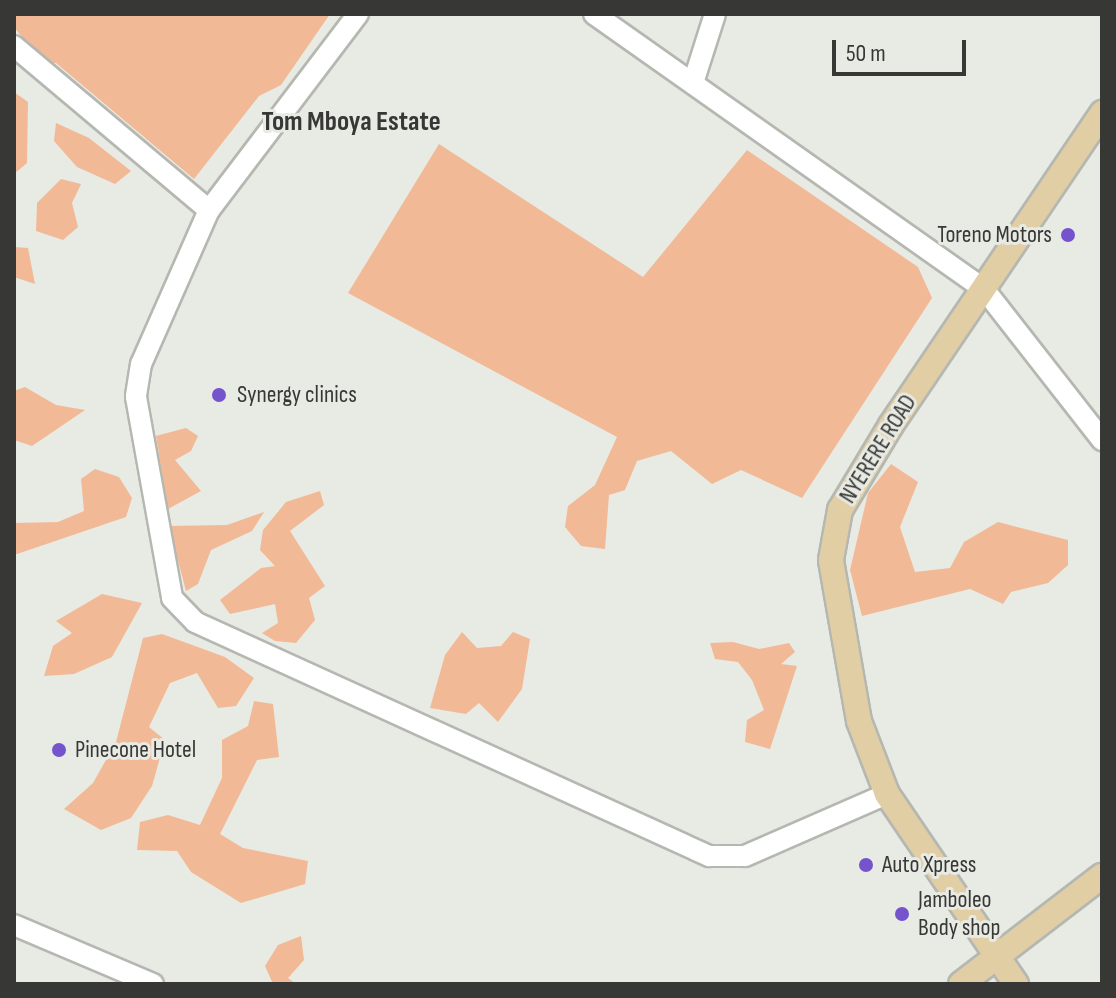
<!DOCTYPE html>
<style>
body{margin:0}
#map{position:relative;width:1116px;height:998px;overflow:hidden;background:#e8eae4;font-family:"Sofia Sans Condensed",sans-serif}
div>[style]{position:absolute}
.green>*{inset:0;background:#f2b996}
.roads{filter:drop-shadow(2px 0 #b5b7b1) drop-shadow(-2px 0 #b5b7b1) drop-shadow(0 2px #b5b7b1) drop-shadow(0 -2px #b5b7b1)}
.minor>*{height:20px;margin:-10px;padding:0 10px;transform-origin:10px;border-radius:10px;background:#fff}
.major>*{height:24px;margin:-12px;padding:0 12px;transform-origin:12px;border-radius:12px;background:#e1cea4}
.dots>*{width:22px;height:22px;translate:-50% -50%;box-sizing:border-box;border:4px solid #e8eae4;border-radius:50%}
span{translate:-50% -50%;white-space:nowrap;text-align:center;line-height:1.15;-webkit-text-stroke:6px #e8eae4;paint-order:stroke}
.poi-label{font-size:24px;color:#373735}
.right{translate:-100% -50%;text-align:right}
.left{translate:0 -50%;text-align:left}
.street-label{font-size:24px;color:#373735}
.quarter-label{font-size:28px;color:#373735;font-weight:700}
.frame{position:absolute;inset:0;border:16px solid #373735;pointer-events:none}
.scale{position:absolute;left:832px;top:40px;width:134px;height:36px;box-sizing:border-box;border:4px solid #373735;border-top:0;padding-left:10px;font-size:24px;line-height:28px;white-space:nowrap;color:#373735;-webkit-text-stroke:6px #e8eae4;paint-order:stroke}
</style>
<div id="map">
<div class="green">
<div style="clip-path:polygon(14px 14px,330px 14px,281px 85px,259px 96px,194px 179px,56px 63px,43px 63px,14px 27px)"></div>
<div style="clip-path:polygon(14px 92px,28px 102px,27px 163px,14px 174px)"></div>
<div style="clip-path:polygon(56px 123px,89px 138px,131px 171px,115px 184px,77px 167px,54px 141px)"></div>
<div style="clip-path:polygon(439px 144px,643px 277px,747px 150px,918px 267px,932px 298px,802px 498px,741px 470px,712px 484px,671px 451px,637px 461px,625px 490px,609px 495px,605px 549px,581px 546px,565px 527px,568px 506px,595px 485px,617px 437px,348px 293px)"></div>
<div style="clip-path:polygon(61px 179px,81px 184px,72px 203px,78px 227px,63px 240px,36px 231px,37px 203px)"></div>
<div style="clip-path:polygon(14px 247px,28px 248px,35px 284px,14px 277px)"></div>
<div style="clip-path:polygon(25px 387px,56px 405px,85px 410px,32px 446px,14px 440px,14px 391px)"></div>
<div style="clip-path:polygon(186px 428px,198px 436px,191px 451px,175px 460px,201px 491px,168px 509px,156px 436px)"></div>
<div style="clip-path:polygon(891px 464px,918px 482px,900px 527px,915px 572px,950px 568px,964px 542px,998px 522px,1068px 540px,1068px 565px,1048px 583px,1011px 592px,1003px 604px,970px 589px,862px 616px,850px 570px,868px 493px)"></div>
<div style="clip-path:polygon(95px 469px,119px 477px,132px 498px,126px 517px,14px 555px,14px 523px,58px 522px,84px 511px,81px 479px)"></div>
<div style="clip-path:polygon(320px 491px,324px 505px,290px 531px,325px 586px,309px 598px,315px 620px,296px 643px,275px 641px,262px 633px,278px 623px,275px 604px,230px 614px,220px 600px,261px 568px,275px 566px,260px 550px,263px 530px,286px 502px)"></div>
<div style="clip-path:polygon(264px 512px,252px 531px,211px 550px,198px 584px,186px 591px,169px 526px,227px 525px)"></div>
<div style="clip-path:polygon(102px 594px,142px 603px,112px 657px,74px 674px,44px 676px,53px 646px,72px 633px,56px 621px)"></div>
<div style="clip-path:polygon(462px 632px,477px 648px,501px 646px,513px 632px,530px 639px,522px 689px,498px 722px,479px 703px,466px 714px,430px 708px,445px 655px)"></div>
<div style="clip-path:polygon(162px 634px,225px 657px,254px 678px,236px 706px,218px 708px,197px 673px,170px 683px,149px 727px,165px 740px,152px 786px,131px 818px,101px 830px,64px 809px,93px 783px,116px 742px,143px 638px)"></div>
<div style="clip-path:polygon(733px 642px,759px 649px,789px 643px,795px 652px,781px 664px,797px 666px,770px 749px,745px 742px,747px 720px,764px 710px,752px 680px,738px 662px,715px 659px,710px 643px)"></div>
<div style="clip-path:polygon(254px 701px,273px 704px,279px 757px,257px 760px,220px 834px,243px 848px,308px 861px,305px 884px,241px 903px,191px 872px,177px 851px,137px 850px,140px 822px,168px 815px,200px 825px,222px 778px,222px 740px,248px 726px)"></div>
<div style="clip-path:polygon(301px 936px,304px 960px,288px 978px,296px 984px,273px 984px,265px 966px,278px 945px)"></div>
</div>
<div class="roads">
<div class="minor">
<div style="left:358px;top:14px;width:246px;rotate:127.2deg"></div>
<div style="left:209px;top:210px;width:168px;rotate:113.8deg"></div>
<div style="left:141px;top:364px;width:33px;rotate:99deg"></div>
<div style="left:136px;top:397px;width:204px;rotate:79.8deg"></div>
<div style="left:172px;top:598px;width:33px;rotate:46deg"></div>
<div style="left:195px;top:622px;width:565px;rotate:24.48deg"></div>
<div style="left:709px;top:856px;width:36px"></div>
<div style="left:745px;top:856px;width:155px;rotate:-23.6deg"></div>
<div style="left:594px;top:14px;width:477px;rotate:35.2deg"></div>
<div style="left:984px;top:289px;width:192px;rotate:52deg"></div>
<div style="left:14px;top:46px;width:255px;rotate:40.1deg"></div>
<div style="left:693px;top:83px;width:72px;rotate:-72.3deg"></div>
<div style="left:14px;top:925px;width:151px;rotate:23deg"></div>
</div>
<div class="major">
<div style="left:961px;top:984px;width:178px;rotate:-37.5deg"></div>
<div style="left:1016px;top:984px;width:230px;rotate:-124.2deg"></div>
<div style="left:887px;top:794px;width:78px;rotate:-111deg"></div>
<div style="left:859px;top:721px;width:163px;rotate:-99.9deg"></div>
<div style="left:831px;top:560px;width:51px;rotate:-79.8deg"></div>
<div style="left:840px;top:510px;width:99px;rotate:-59deg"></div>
<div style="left:891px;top:425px;width:377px;rotate:-55.9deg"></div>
</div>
</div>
<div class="dots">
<div style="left:1068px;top:235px;background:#7453cc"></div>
<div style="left:219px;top:395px;background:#7453cc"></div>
<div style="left:59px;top:750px;background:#7453cc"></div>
<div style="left:866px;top:865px;background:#7453cc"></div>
<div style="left:902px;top:914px;background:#7453cc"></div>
</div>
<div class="poi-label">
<span class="right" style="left:1052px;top:235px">Toreno Motors</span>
<span class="left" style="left:237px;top:395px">Synergy clinics</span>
<span class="left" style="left:75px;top:750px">Pinecone Hotel</span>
<span class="left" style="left:882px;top:865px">Auto Xpress</span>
<span class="left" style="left:918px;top:914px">Jamboleo<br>Body shop</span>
</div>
<div class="street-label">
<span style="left:878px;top:449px;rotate:-58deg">NYERERE ROAD</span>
</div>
<div class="quarter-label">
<span style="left:351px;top:122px">Tom Mboya Estate</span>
</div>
<div class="frame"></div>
<div class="scale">50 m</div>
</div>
